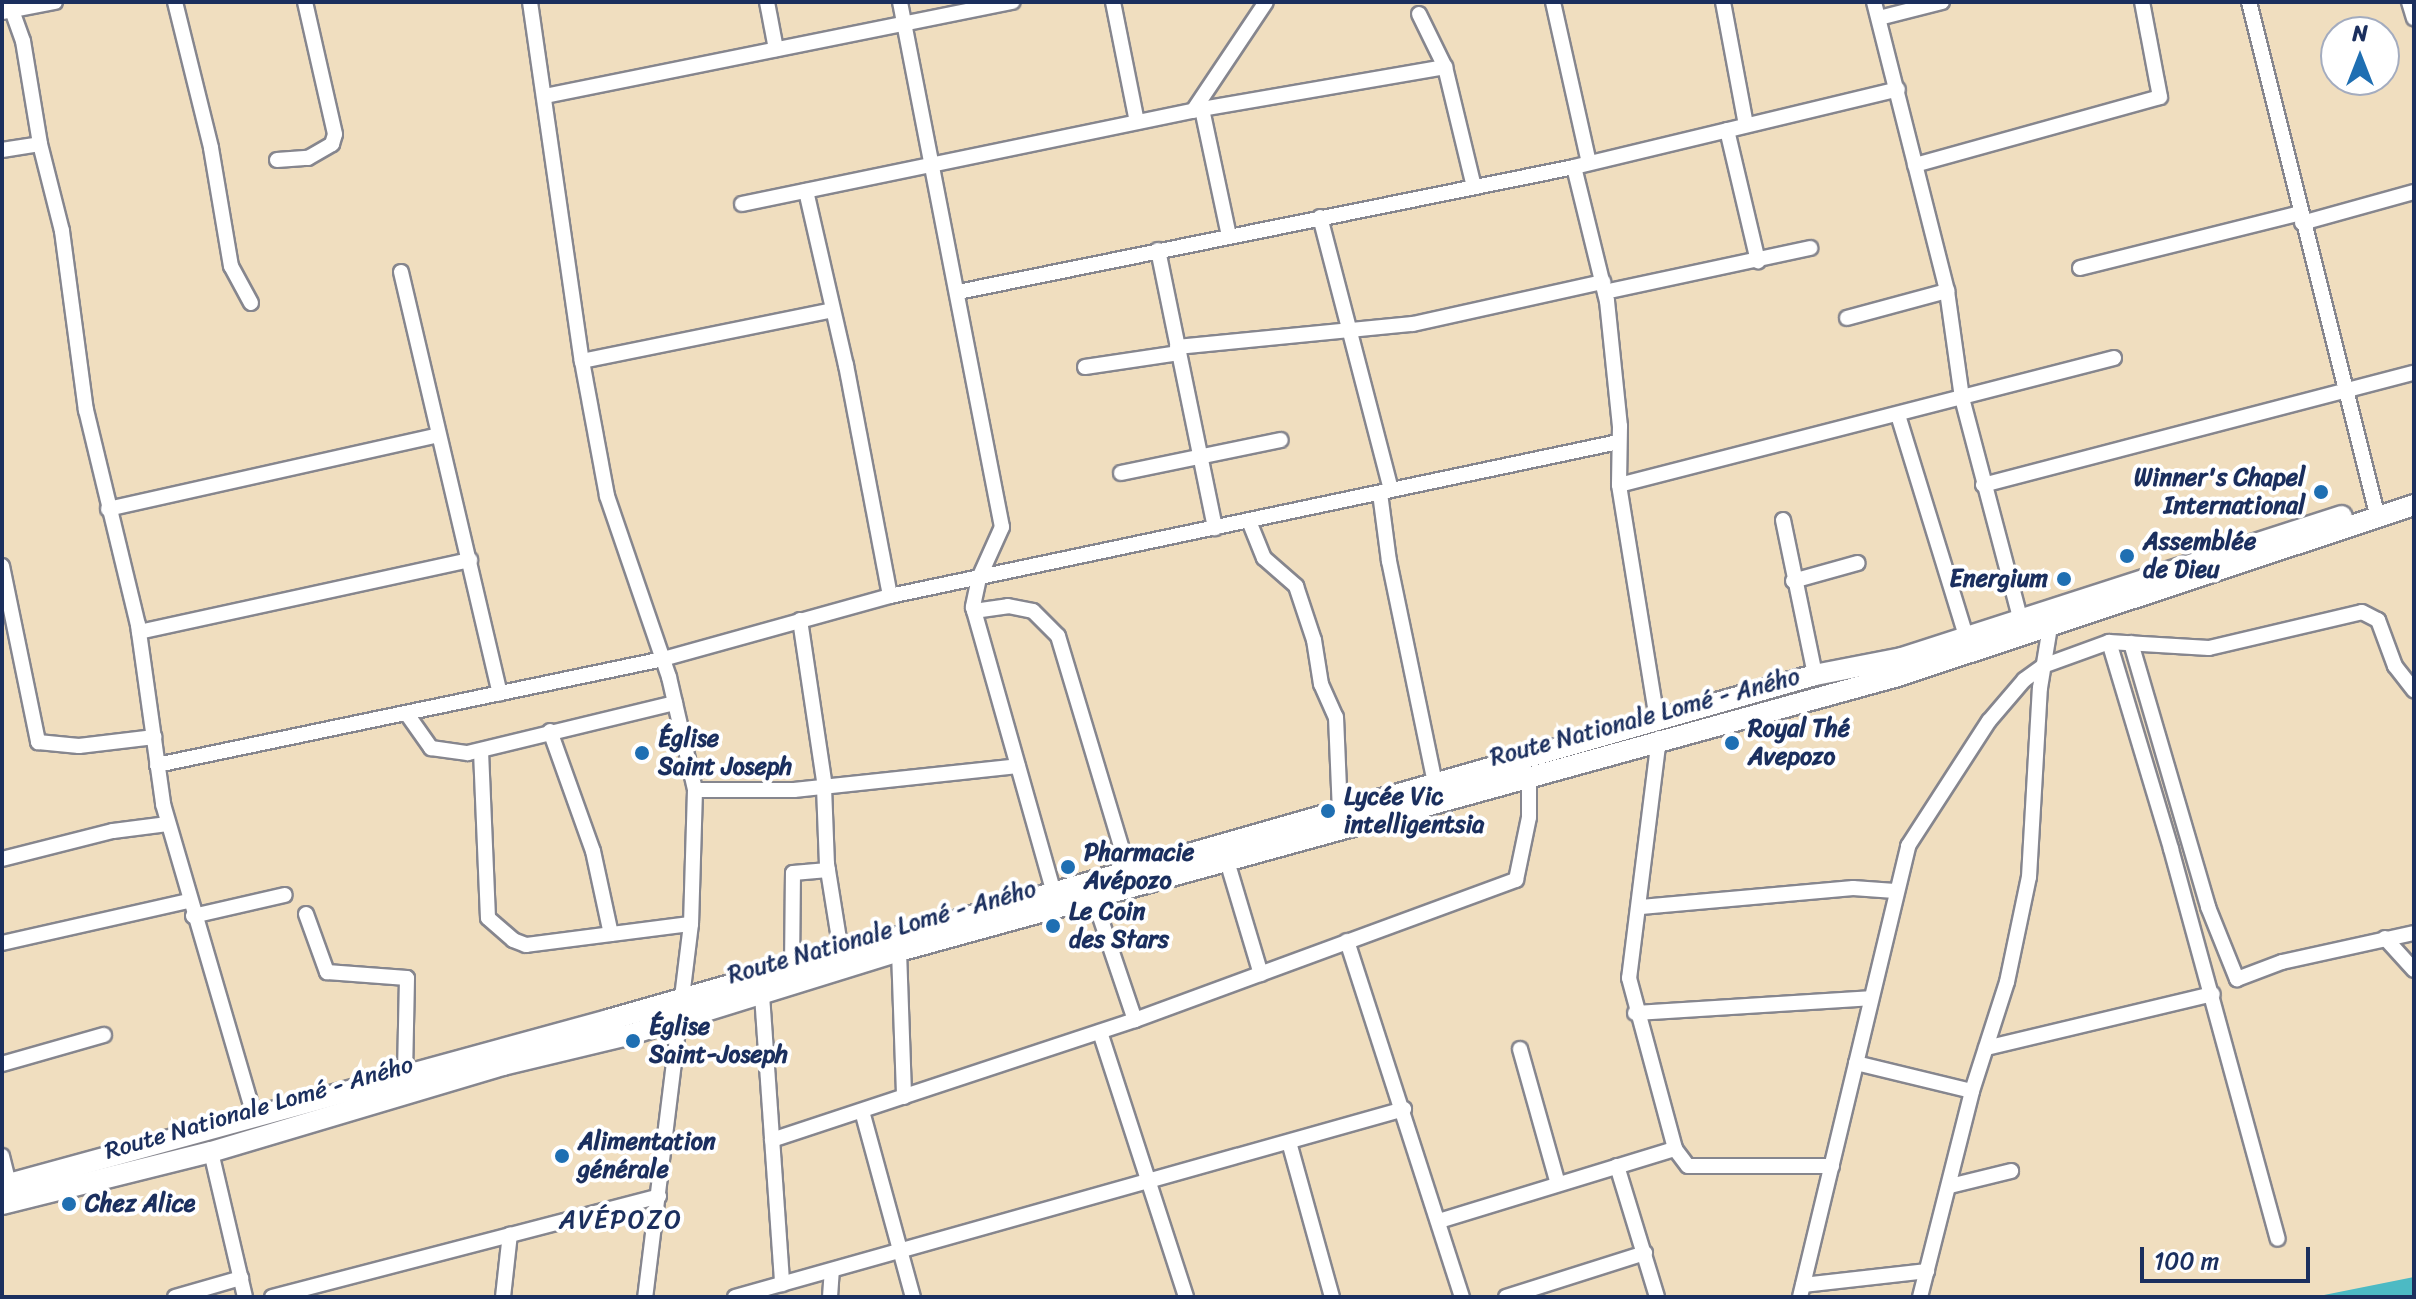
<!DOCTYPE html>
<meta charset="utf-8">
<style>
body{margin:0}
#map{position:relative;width:2416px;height:1299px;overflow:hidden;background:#f0debf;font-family:Sriracha,sans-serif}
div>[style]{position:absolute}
.water>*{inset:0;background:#4cbac4}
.roads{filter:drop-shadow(2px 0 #86868e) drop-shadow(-2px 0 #86868e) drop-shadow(0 2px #86868e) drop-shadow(0 -2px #86868e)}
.minor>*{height:14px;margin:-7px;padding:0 7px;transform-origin:7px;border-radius:7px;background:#fff}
.highway>*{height:20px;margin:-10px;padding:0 10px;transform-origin:10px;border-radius:10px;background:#fff}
.dots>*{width:22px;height:22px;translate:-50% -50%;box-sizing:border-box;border:4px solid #fff;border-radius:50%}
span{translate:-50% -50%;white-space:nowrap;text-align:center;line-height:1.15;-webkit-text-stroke:8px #fff;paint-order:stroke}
.poi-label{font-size:24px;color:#1b2f5e;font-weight:700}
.right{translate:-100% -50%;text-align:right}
.left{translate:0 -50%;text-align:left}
.street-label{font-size:24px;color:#1b2f5e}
.neighbourhood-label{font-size:26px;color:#1b2f5e;letter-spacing:2px}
.frame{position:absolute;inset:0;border:4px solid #1b2f5e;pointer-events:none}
.north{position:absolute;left:2320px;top:16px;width:80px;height:80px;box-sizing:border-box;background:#fff;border:2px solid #a4acbf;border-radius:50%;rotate:0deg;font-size:22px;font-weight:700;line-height:32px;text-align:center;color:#1b2f5e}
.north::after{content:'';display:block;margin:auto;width:28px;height:36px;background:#1f6fb2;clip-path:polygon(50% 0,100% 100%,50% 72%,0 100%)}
.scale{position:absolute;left:2140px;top:1247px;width:170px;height:36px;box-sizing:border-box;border:4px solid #1b2f5e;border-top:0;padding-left:10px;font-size:24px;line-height:28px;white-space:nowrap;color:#1b2f5e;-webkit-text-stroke:6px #fff;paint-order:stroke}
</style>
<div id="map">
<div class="water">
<div style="clip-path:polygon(2414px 1277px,2414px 1297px,2314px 1297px)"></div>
</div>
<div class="roads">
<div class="minor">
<div style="left:9px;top:2px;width:41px;rotate:70.3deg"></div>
<div style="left:23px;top:41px;width:104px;rotate:80.6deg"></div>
<div style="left:40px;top:144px;width:90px;rotate:75.8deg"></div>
<div style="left:62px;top:231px;width:181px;rotate:82.4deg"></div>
<div style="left:86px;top:410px;width:221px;rotate:76.4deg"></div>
<div style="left:138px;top:625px;width:181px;rotate:82deg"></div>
<div style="left:163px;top:804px;width:325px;rotate:73.7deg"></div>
<div style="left:175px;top:2px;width:150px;rotate:76.1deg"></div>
<div style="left:211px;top:148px;width:120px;rotate:80.4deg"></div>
<div style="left:231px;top:266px;width:42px;rotate:61.6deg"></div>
<div style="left:530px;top:2px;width:363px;rotate:81.8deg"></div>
<div style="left:582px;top:361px;width:137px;rotate:79.5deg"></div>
<div style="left:607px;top:496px;width:191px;rotate:71.1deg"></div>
<div style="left:669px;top:677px;width:116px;rotate:77deg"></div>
<div style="left:695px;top:790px;width:134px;rotate:91.7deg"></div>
<div style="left:691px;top:924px;width:376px;rotate:97deg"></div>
<div style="left:767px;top:2px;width:48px;rotate:79.2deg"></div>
<div style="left:900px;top:2px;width:535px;rotate:79.01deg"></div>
<div style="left:1002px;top:527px;width:56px;rotate:114.3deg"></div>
<div style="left:979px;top:578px;width:30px;rotate:102deg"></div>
<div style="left:973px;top:607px;width:297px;rotate:74.2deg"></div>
<div style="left:1113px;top:2px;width:122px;rotate:78.7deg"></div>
<div style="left:1553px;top:2px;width:165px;rotate:77.4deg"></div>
<div style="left:1723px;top:2px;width:125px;rotate:79.4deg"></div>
<div style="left:1874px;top:2px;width:298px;rotate:75.8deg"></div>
<div style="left:1947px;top:291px;width:108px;rotate:82deg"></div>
<div style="left:1962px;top:398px;width:227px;rotate:75.2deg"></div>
<div style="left:2249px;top:2px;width:532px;rotate:75.96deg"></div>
<div style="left:2409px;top:2px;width:17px;rotate:73deg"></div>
<div style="left:2px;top:12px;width:54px;rotate:-10.7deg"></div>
<div style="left:1419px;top:14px;width:59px;rotate:63.9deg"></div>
<div style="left:1445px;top:67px;width:123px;rotate:76.4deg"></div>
<div style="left:1879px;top:18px;width:65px;rotate:-14.3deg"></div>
<div style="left:545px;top:96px;width:477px;rotate:-11.4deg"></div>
<div style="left:1202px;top:109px;width:130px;rotate:78deg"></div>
<div style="left:1193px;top:111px;width:131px;rotate:-56.2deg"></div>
<div style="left:1727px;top:130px;width:135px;rotate:76.7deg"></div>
<div style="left:2px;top:150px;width:38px;rotate:-9deg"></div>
<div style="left:277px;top:160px;width:31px;rotate:-4deg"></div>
<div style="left:308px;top:158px;width:28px;rotate:-30deg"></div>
<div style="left:332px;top:144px;width:10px;rotate:-73deg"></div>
<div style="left:335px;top:134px;width:135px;rotate:-102.8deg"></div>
<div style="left:1915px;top:165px;width:254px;rotate:-15.5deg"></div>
<div style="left:2160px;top:97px;width:97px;rotate:-100.7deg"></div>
<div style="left:1574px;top:167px;width:138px;rotate:76.2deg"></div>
<div style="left:1607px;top:301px;width:126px;rotate:84.1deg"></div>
<div style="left:1620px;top:426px;width:59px;rotate:91deg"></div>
<div style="left:1619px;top:485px;width:238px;rotate:80.8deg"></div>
<div style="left:806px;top:191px;width:179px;rotate:77.1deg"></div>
<div style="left:846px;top:365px;width:235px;rotate:79.2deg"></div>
<div style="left:742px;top:204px;width:470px;rotate:-11.7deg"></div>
<div style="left:1202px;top:109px;width:247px;rotate:-9.8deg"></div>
<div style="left:1320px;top:217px;width:282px;rotate:75.4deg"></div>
<div style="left:2302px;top:223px;width:116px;rotate:-15.5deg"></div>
<div style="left:1158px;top:250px;width:284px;rotate:78.4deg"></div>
<div style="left:2080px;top:268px;width:227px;rotate:-14deg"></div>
<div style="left:401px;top:272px;width:433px;rotate:76.8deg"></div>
<div style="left:958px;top:292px;width:629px;rotate:-11.47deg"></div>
<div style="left:1574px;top:167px;width:333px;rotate:-13.5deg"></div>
<div style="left:1605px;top:292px;width:210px;rotate:-12.1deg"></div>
<div style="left:1847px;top:318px;width:104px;rotate:-15.1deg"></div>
<div style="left:1177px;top:347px;width:237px;rotate:-5.6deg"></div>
<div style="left:1413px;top:324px;width:195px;rotate:-12.5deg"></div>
<div style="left:582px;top:361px;width:255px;rotate:-11.5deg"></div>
<div style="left:1085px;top:367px;width:95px;rotate:-8.5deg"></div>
<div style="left:1898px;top:415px;width:231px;rotate:72.9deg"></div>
<div style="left:1121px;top:473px;width:163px;rotate:-11.7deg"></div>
<div style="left:1619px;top:485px;width:511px;rotate:-14.39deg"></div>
<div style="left:1983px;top:485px;width:445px;rotate:-14.6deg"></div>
<div style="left:1380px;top:493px;width:69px;rotate:82.5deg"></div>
<div style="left:1389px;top:561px;width:228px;rotate:78.3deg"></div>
<div style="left:108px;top:509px;width:338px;rotate:-12.6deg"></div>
<div style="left:1783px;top:520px;width:158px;rotate:78.3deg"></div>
<div style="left:1249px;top:521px;width:40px;rotate:68deg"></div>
<div style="left:1264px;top:558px;width:43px;rotate:41.2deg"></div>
<div style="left:1296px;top:586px;width:57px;rotate:71.6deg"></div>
<div style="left:1314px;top:640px;width:45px;rotate:81deg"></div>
<div style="left:1321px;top:684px;width:36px;rotate:66deg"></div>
<div style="left:1336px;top:717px;width:96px;rotate:87.6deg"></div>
<div style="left:2px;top:566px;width:180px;rotate:78.4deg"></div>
<div style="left:38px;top:742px;width:41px;rotate:5.6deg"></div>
<div style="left:79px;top:746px;width:76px;rotate:-6.8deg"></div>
<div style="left:1793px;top:581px;width:67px;rotate:-15.5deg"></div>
<div style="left:974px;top:611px;width:34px;rotate:-8deg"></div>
<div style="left:1008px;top:606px;width:25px;rotate:11deg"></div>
<div style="left:1033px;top:611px;width:35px;rotate:45deg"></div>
<div style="left:1058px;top:636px;width:246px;rotate:73.3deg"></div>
<div style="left:800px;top:620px;width:169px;rotate:81.5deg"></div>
<div style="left:139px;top:632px;width:339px;rotate:-12.3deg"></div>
<div style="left:2109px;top:642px;width:216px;rotate:73.3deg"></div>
<div style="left:2171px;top:849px;width:404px;rotate:74.7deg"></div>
<div style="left:2131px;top:643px;width:275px;rotate:73.7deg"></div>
<div style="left:2208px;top:907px;width:78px;rotate:68.1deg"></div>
<div style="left:2237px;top:979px;width:48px;rotate:-20.7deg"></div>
<div style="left:2282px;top:962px;width:135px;rotate:-12.4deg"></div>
<div style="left:407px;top:714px;width:42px;rotate:54.8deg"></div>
<div style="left:431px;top:748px;width:37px;rotate:8deg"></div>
<div style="left:468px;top:753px;width:213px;rotate:-13.6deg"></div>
<div style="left:550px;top:731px;width:127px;rotate:70.3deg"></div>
<div style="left:593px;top:851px;width:85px;rotate:77.8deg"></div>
<div style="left:1659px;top:738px;width:242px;rotate:97.1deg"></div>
<div style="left:1629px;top:978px;width:177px;rotate:74.9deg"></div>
<div style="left:1675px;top:1149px;width:21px;rotate:53deg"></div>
<div style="left:1688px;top:1166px;width:144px"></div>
<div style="left:481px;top:751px;width:167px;rotate:87.6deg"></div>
<div style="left:488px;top:918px;width:33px;rotate:41deg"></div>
<div style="left:513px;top:940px;width:14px;rotate:21deg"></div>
<div style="left:526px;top:945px;width:166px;rotate:-7.3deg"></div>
<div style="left:157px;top:765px;width:517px;rotate:-11.83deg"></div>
<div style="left:663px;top:659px;width:236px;rotate:-15.5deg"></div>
<div style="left:890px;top:596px;width:744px;rotate:-11.94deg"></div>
<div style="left:824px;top:787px;width:77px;rotate:87.8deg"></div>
<div style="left:827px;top:864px;width:88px;rotate:80.9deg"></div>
<div style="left:695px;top:790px;width:99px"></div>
<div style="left:794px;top:790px;width:225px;rotate:-6.1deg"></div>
<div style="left:2px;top:859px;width:114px;rotate:-14.2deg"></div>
<div style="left:113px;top:831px;width:55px;rotate:-7.3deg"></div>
<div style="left:1227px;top:861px;width:118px;rotate:73.3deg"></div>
<div style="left:1094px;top:899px;width:128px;rotate:71.3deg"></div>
<div style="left:1641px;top:907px;width:213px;rotate:-5.1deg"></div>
<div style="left:1853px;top:888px;width:42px;rotate:4.1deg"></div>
<div style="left:306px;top:914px;width:62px;rotate:70.1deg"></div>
<div style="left:327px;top:972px;width:80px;rotate:4.3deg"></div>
<div style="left:407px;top:978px;width:97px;rotate:91.2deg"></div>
<div style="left:193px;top:916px;width:94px;rotate:-12.9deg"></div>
<div style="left:2385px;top:938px;width:43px;rotate:47.8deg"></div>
<div style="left:1347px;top:941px;width:374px;rotate:72.1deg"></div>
<div style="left:2px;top:943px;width:192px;rotate:-12.7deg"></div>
<div style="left:899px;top:951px;width:146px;rotate:88deg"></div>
<div style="left:792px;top:967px;width:94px;rotate:-89.4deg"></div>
<div style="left:793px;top:873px;width:35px;rotate:-5deg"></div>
<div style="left:762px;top:995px;width:290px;rotate:86deg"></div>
<div style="left:1635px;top:1013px;width:236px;rotate:-3.6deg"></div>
<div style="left:1100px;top:1032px;width:279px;rotate:72deg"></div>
<div style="left:1986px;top:1048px;width:233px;rotate:-13.4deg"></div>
<div style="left:1520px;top:1049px;width:140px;rotate:74.3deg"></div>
<div style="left:1856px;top:1063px;width:119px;rotate:13.6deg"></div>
<div style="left:1972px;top:1091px;width:114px;rotate:-72.2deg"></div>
<div style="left:2007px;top:982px;width:107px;rotate:-78.2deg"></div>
<div style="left:2029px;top:877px;width:189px;rotate:-86.7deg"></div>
<div style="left:2040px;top:688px;width:68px;rotate:-80.7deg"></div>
<div style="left:2px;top:1064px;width:106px;rotate:-15.9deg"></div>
<div style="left:862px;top:1111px;width:193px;rotate:74.7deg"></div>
<div style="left:772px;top:1140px;width:382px;rotate:-18.3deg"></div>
<div style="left:1135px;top:1020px;width:406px;rotate:-20.2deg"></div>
<div style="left:1516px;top:880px;width:64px;rotate:-78.3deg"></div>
<div style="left:1529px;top:817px;width:43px;rotate:-90deg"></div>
<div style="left:1289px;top:1142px;width:161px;rotate:74.5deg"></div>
<div style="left:211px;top:1152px;width:149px;rotate:76.8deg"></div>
<div style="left:2px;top:1156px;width:29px;rotate:76deg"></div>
<div style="left:1617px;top:1166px;width:137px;rotate:73deg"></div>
<div style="left:1950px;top:1186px;width:63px;rotate:-13.8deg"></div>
<div style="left:1439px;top:1221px;width:247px;rotate:-17deg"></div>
<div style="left:1803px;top:1285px;width:125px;rotate:-6.4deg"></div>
<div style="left:175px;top:1297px;width:69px;rotate:-16.1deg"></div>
<div style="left:272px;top:1297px;width:400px;rotate:-14.6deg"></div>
<div style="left:503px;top:1297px;width:63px;rotate:-83.7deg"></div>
<div style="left:735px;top:1297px;width:695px;rotate:-15.7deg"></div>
<div style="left:830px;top:1297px;width:26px;rotate:-86deg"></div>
<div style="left:1506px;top:1297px;width:146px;rotate:-17.6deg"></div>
<div style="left:1800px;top:1297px;width:464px;rotate:-76.5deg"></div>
<div style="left:1908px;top:846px;width:149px;rotate:-57.1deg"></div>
<div style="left:1989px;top:721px;width:54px;rotate:-49.5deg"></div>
<div style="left:2024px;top:680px;width:24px;rotate:-36deg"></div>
<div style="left:2043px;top:666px;width:70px;rotate:-20deg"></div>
<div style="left:2109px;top:642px;width:100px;rotate:3.4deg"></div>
<div style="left:2209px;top:648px;width:157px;rotate:-13.2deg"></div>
<div style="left:2362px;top:612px;width:18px;rotate:27deg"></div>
<div style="left:2378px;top:620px;width:49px;rotate:69.7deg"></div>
<div style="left:2395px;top:666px;width:31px;rotate:52deg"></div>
<div style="left:1920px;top:1297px;width:212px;rotate:-75.8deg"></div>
</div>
<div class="highway">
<div style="left:2px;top:1186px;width:628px;rotate:-15.32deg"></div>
<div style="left:608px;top:1020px;width:1255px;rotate:-15.95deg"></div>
<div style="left:1815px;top:675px;width:89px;rotate:-11.1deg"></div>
<div style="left:1902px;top:658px;width:462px;rotate:-17.9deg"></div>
<div style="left:2px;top:1204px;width:215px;rotate:-14deg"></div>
<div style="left:211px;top:1152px;width:305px;rotate:-16.6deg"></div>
<div style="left:503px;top:1065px;width:129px;rotate:-13.5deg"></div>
<div style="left:628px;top:1035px;width:284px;rotate:-17.2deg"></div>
<div style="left:899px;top:951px;width:1036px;rotate:-15.39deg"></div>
<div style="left:1898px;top:676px;width:544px;rotate:-18.33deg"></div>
</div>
</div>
<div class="dots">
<div style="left:2321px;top:492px;background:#1f6fb2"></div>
<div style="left:2127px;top:556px;background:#1f6fb2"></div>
<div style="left:2064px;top:579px;background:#1f6fb2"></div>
<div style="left:1732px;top:743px;background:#1f6fb2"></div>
<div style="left:642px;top:753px;background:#1f6fb2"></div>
<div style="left:1328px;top:811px;background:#1f6fb2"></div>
<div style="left:1068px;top:867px;background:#1f6fb2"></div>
<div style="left:1053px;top:926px;background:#1f6fb2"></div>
<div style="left:633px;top:1041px;background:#1f6fb2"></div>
<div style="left:562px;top:1156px;background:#1f6fb2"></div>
<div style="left:69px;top:1204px;background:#1f6fb2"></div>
</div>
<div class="poi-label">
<span class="right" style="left:2305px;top:492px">Winner's Chapel<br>International</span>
<span class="left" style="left:2143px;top:556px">Assemblée<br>de Dieu</span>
<span class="right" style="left:2048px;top:579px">Energium</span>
<span class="left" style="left:1748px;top:743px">Royal Thé<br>Avepozo</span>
<span class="left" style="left:658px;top:753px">Église<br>Saint Joseph</span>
<span class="left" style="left:1344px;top:811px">Lycée Vic<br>intelligentsia</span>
<span class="left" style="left:1084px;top:867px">Pharmacie<br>Avépozo</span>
<span class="left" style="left:1069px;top:926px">Le Coin<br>des Stars</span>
<span class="left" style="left:649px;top:1041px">Église<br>Saint-Joseph</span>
<span class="left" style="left:578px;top:1156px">Alimentation<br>générale</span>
<span class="left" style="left:85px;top:1204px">Chez Alice</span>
</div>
<div class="street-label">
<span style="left:1645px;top:717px;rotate:-15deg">Route Nationale Lomé - Aného</span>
<span style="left:882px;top:932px;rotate:-16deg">Route Nationale Lomé - Aného</span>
<span style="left:259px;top:1108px;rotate:-16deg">Route Nationale Lomé - Aného</span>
</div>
<div class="neighbourhood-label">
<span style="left:621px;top:1220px">AVÉPOZO</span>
</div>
<div class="frame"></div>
<div class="north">N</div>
<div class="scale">100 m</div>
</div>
